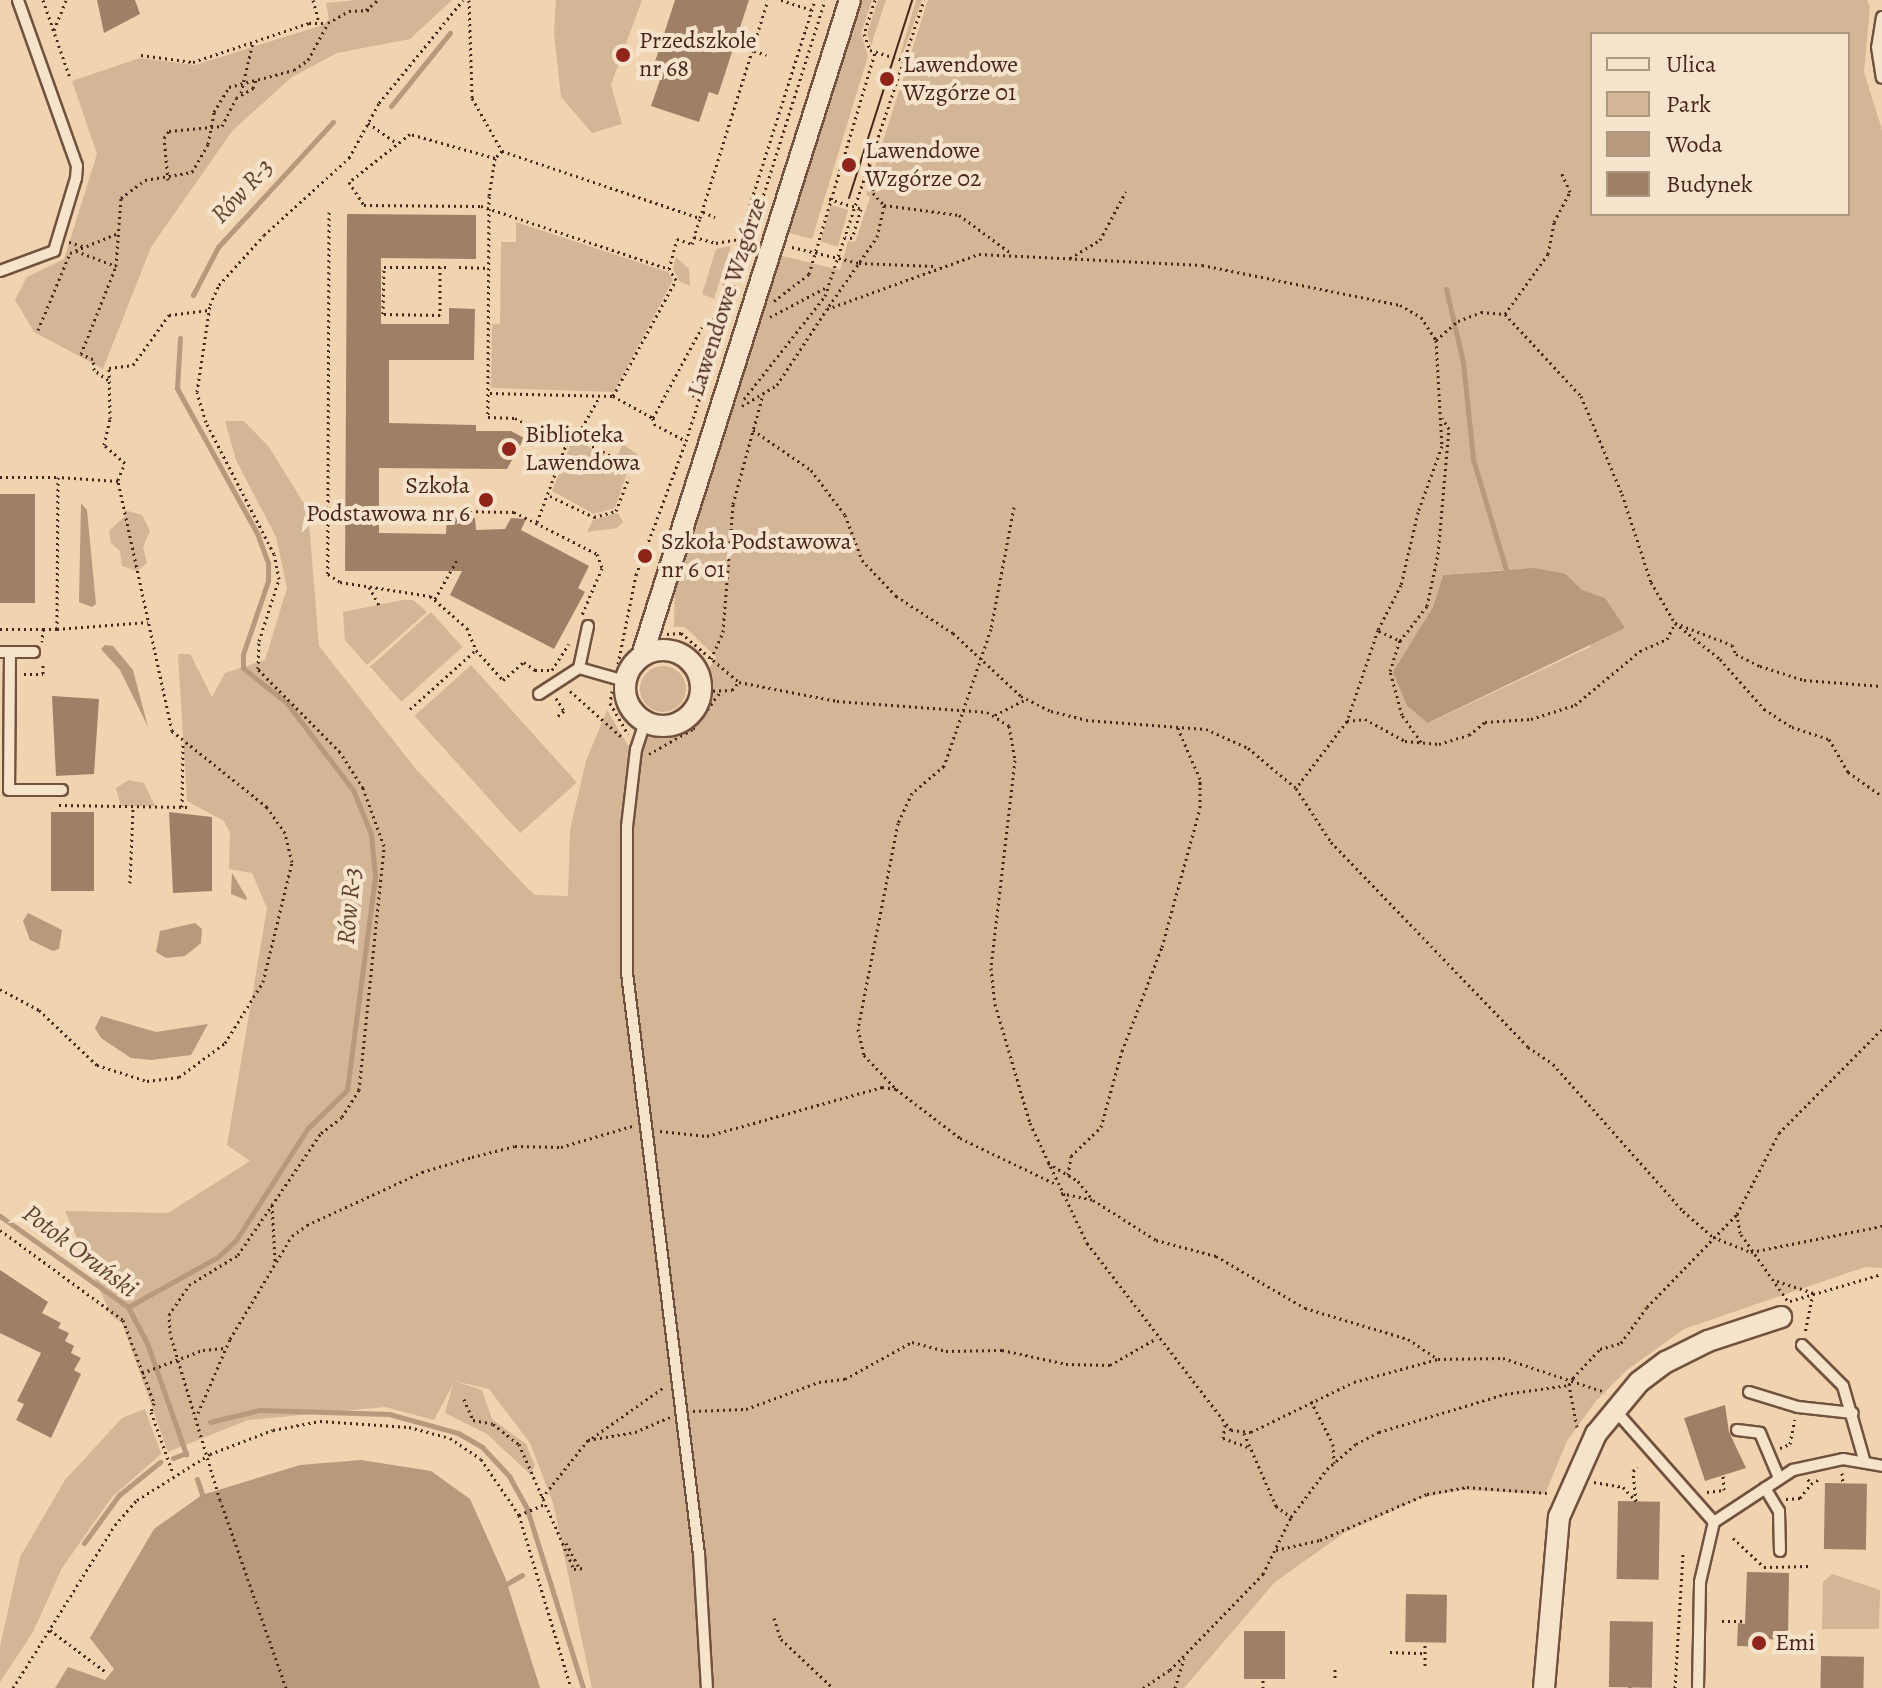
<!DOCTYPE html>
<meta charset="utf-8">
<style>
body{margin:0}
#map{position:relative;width:1882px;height:1688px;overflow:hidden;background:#efd4af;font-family:Alegreya,serif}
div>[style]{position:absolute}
.green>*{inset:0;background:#d3b696;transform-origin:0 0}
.round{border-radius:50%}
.water>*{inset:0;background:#b7997c}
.stream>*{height:5px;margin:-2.5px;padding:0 2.5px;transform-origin:2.5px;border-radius:2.5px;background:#b7997c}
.building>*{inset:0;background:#9f8067;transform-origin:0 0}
.path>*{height:3px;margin-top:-1.5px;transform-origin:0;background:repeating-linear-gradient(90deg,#492619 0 2px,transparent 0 6px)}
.roads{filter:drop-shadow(2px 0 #72523e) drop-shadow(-2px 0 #72523e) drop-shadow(0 2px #72523e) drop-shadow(0 -2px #72523e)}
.service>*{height:10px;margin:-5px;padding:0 5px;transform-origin:5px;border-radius:5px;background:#f5e3cb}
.minor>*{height:20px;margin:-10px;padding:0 10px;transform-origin:10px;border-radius:10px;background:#f5e3cb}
.minor>.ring{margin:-10px;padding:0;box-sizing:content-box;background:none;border:20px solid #f5e3cb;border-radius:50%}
.tram>*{height:2px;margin:-1px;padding:0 1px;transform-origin:1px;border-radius:1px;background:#492619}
.dots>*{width:22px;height:22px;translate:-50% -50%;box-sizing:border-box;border:4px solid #f5e3cb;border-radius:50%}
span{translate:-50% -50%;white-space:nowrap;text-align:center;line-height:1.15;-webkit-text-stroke:8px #f5e3cb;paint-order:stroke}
.poi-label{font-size:24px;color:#492619}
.left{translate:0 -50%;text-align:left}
.right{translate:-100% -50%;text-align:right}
.street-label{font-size:24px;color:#492619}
.water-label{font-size:26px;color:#644332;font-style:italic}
.legend{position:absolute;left:1590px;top:32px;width:260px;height:184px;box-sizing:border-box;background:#f5e3cb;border:2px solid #b09784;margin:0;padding:10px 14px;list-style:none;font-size:24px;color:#492619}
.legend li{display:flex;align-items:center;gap:16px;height:40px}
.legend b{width:40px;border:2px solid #b09784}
</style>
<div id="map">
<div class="green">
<div style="clip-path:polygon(357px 0,452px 0,410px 39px,337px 53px,292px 77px,233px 130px,151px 247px,103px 369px,34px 332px,15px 300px,27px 277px,64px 259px,97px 154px,72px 81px,140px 58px,195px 65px,323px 25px,329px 19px,326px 3px)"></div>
<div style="clip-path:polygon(556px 0,642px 0,611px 85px,622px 124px,592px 133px,561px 97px,554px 33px)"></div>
<div style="clip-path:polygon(860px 0,872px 0,861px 34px,868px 56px,812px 239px,786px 232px)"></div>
<div style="clip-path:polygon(878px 0,886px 0,871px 46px,867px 34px)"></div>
<div style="clip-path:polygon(916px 0,922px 0,902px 56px,900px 55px)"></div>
<div style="clip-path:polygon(evenodd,928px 0,1867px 0,1870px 7px,1864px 72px,1882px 130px,1882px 1268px,1865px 1267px,1684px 1329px,1627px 1370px,1595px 1402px,1567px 1441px,1545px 1494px,1461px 1490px,1421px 1498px,1344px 1533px,1275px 1582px,1184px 1688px,592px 1688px,553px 1503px,530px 1443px,489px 1389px,454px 1381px,482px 1390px,492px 1419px,526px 1444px,535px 1466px,530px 1474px,487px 1434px,445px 1413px,453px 1384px,434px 1420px,385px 1407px,248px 1420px,168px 1452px,122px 1323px,111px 1315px,65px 1211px,168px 1213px,250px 1161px,227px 1145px,267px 908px,252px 873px,229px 869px,230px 833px,224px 821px,187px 801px,178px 654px,190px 654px,212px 697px,225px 673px,265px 660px,287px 588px,276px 537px,236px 460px,225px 421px,244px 421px,269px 447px,308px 510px,319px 646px,415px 768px,528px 889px,535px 895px,568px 896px,570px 830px,586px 761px,607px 710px,629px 747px,643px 747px,650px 734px,683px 730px,698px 719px,707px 697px,705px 676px,716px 657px,685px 627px,674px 627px,675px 586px,778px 255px,840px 270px,848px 241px,855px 242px,870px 197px,866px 195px,928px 0,1592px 34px,1848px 34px,1848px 214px,1592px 214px,1592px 34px,928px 0,1499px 570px,1566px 574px,1582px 590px,1605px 598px,1590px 647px,1429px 723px,1407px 706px,1394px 672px,1433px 607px,1443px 575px,1499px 570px)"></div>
<div style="left:831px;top:205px;width:18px;height:38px;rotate:16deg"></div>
<div style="clip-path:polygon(516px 222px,668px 272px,673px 280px,614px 392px,491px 388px,492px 324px,500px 324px,501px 242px,516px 242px)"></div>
<div style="clip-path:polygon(731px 246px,729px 253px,714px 299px,702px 294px,716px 249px)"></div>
<div style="clip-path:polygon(676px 257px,689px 269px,690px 286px,679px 281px,673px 268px)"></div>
<div style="clip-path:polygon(577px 441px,615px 460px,623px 444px,637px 454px,640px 471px,627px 473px,615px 508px,594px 514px,552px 491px,571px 444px)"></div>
<div style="clip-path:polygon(124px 510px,142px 515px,150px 531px,143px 547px,147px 563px,137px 571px,122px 566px,120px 551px,111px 543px,109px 531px,125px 516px)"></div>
<div style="clip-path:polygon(618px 513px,623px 522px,617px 528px,587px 532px,593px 520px)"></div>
<div style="clip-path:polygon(403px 600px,413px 600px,427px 612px,367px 665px,345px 640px,343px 612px)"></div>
<div style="left:431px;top:612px;width:47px;height:82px;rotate:48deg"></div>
<div style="left:471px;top:665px;width:158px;height:76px;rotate:48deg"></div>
<div class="round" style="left:640px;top:666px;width:46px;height:46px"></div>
<div style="clip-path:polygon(129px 780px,144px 783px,155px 806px,121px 806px,116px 788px)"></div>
<div style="clip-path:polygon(145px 1409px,161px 1454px,112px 1497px,62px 1568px,33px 1632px,0 1682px,0 1646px,20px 1557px,65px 1480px,122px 1418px)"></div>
<div style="clip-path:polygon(1832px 1574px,1880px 1590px,1879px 1629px,1822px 1629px,1823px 1582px)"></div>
</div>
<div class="water">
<div style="clip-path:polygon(81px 503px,87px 510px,96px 604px,92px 607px,79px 602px)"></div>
<div style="clip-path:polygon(1535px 568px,1566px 574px,1582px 590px,1605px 598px,1625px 628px,1428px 723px,1407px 706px,1393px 672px,1433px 607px,1443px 575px)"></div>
<div style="clip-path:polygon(105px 645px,113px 646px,133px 670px,148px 727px,120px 670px,101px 649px)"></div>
<div style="clip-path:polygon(232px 873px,247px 898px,246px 900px,231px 894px)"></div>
<div style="clip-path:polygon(28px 913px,62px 930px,59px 949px,53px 951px,30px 940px,23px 921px)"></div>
<div style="clip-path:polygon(195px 923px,202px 929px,201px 943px,185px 956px,166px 958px,156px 952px,160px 931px)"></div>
<div style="clip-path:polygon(101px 1016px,156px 1032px,208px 1024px,191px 1055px,151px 1060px,131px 1058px,101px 1038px,95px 1028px)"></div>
<div style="clip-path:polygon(361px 1460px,431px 1471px,470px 1499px,505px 1577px,540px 1688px,55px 1688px,68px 1667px,105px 1680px,114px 1669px,90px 1638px,154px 1529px,202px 1495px,300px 1465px)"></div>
</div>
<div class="stream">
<div style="left:391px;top:106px;width:94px;rotate:-51.1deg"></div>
<div style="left:1446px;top:289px;width:75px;rotate:76.9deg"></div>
<div style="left:1463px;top:362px;width:98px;rotate:84.1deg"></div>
<div style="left:1473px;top:459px;width:116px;rotate:73.4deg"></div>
<div style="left:193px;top:295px;width:54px;rotate:-62.5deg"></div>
<div style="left:218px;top:247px;width:170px;rotate:-47.4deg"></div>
<div style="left:0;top:1216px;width:157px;rotate:35.4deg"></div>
<div style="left:128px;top:1307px;width:41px;rotate:62.2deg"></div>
<div style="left:147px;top:1343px;width:118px;rotate:70.6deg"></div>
<div style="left:128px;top:1307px;width:103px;rotate:-29.1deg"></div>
<div style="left:218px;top:1257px;width:25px;rotate:-43deg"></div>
<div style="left:236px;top:1240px;width:133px;rotate:-57.3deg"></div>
<div style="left:308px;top:1128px;width:54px;rotate:-44.3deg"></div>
<div style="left:347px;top:1090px;width:216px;rotate:-82.5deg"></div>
<div style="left:375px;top:876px;width:42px;rotate:-95.4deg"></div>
<div style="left:371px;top:834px;width:48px;rotate:-112.2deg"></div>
<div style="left:353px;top:790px;width:109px;rotate:-127.2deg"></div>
<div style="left:287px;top:703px;width:56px;rotate:-141.5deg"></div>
<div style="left:243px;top:668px;width:14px;rotate:-90deg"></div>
<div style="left:243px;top:654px;width:77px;rotate:-71.1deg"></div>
<div style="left:268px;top:581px;width:18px;rotate:-90deg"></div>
<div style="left:268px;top:563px;width:30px;rotate:-110deg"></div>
<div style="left:258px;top:535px;width:168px;rotate:-118.9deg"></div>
<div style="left:177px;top:388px;width:50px;rotate:-86.6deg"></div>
<div style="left:210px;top:1422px;width:50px;rotate:-13.8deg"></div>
<div style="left:259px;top:1410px;width:130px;rotate:1.8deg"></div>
<div style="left:389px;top:1414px;width:72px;rotate:15.4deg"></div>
<div style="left:458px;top:1433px;width:28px;rotate:30deg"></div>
<div style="left:482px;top:1447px;width:40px;rotate:47deg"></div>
<div style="left:509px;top:1476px;width:38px;rotate:61deg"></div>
<div style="left:527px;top:1509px;width:188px;rotate:72.6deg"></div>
<div style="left:173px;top:1458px;width:14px;rotate:-21deg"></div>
<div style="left:197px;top:1479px;width:23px;rotate:72deg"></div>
<div style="left:84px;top:1543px;width:59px;rotate:-53.9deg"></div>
<div style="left:119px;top:1495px;width:53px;rotate:-38.8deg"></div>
<div style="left:503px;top:1586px;width:22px;rotate:-30deg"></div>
</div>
<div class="building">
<div style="clip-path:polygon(97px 0,135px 0,140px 14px,104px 33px)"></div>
<div style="clip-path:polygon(675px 0,749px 0,718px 95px,709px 92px,699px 122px,651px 106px,661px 77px,651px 74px)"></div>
<div style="clip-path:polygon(347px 214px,476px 215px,476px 259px,381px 258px,381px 324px,449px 324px,449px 308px,475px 309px,474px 360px,389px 360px,389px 423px,476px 425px,476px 431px,511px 431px,524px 438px,507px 469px,379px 468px,379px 533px,446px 534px,447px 517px,475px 518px,476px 530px,505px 529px,511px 518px,526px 519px,521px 530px,589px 566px,578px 588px,585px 592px,554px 649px,450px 595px,462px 571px,345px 571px)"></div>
<div style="left:35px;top:494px;width:109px;height:35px;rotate:90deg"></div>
<div style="clip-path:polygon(52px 696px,99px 699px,94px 774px,56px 776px)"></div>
<div style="left:94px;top:812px;width:79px;height:43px;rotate:90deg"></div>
<div style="clip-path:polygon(169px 812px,212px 817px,212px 891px,173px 893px)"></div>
<div style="clip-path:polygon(0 1270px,48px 1302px,42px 1313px,61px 1323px,58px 1328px,69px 1333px,65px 1341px,74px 1346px,71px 1353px,81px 1358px,74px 1370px,81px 1374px,51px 1438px,16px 1420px,24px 1404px,17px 1401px,41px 1353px,0 1333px)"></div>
<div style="clip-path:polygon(1725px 1405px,1729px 1432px,1746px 1468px,1705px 1481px,1684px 1418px)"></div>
<div style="left:1825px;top:1483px;width:42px;height:66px;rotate:1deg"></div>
<div style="left:1618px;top:1501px;width:42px;height:78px;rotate:1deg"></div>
<div style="clip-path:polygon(1747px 1572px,1789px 1573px,1788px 1640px,1766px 1639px,1766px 1647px,1737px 1646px,1738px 1623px,1745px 1624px)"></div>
<div style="left:1406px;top:1594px;width:41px;height:48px;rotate:1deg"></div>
<div style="left:1610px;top:1621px;width:43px;height:66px;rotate:1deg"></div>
<div style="left:1244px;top:1631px;width:41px;height:48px"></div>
<div style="left:1821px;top:1656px;width:43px;height:32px;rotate:1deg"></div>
</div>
<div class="path">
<div style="left:43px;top:0;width:83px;rotate:70.9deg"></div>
<div style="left:313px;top:0;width:24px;rotate:75deg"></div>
<div style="left:469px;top:0;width:98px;rotate:88.2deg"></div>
<div style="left:472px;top:98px;width:61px;rotate:60.5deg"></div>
<div style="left:502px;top:151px;width:209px;rotate:18.7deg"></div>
<div style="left:700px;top:218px;width:228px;rotate:-72.7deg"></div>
<div style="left:781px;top:0;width:33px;rotate:18deg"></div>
<div style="left:875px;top:0;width:36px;rotate:108deg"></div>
<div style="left:864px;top:34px;width:17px;rotate:69deg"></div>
<div style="left:870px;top:50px;width:34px;rotate:17deg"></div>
<div style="left:366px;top:10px;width:16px;rotate:-40deg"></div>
<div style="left:54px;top:30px;width:32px;rotate:-68deg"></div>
<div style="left:731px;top:44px;width:37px;rotate:17deg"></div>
<div style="left:141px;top:55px;width:52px;rotate:7.7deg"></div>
<div style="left:193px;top:62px;width:122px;rotate:-18.6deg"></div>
<div style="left:309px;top:23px;width:18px"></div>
<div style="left:241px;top:93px;width:52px;rotate:-76.8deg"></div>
<div style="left:368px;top:123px;width:35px;rotate:35deg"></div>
<div style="left:502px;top:151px;width:10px;rotate:135deg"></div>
<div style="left:495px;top:158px;width:88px;rotate:-164.2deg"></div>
<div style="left:410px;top:134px;width:78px;rotate:141.8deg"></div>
<div style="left:349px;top:182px;width:27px;rotate:57deg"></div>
<div style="left:364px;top:205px;width:117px;rotate:0.5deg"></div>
<div style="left:481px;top:206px;width:198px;rotate:18.5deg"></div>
<div style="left:669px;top:269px;width:31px;rotate:-75deg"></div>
<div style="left:677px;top:239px;width:16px;rotate:18deg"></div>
<div style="left:692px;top:244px;width:27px;rotate:-73deg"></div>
<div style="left:495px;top:158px;width:38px;rotate:99deg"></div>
<div style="left:489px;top:196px;width:221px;rotate:90.3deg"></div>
<div style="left:488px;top:417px;width:27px;rotate:2deg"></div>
<div style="left:515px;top:418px;width:58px;rotate:27.9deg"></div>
<div style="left:566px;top:445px;width:12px;rotate:-35deg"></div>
<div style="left:576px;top:438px;width:48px;rotate:-60.3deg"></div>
<div style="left:870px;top:165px;width:28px;rotate:84deg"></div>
<div style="left:873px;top:193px;width:16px;rotate:47deg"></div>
<div style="left:884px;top:205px;width:76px;rotate:7.6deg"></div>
<div style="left:959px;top:215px;width:66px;rotate:36.3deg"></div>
<div style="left:168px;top:180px;width:42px;rotate:-95.4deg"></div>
<div style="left:164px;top:138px;width:9px;rotate:-54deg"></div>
<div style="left:169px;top:131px;width:53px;rotate:-5.4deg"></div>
<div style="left:222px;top:126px;width:31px;rotate:-63deg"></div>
<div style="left:236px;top:98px;width:20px;rotate:-30deg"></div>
<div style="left:253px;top:88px;width:9px;rotate:-69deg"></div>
<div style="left:829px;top:199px;width:34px;rotate:17deg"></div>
<div style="left:861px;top:209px;width:30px;rotate:107deg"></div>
<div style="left:852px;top:238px;width:7px;rotate:-172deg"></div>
<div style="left:329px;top:212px;width:362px;rotate:90.2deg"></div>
<div style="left:328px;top:574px;width:14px;rotate:34deg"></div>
<div style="left:340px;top:582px;width:91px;rotate:8.8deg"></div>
<div style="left:430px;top:596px;width:49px;rotate:40.9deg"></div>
<div style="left:467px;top:628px;width:24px;rotate:68deg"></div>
<div style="left:476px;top:650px;width:40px;rotate:48deg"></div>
<div style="left:503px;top:680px;width:28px;rotate:-41deg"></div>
<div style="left:524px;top:662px;width:14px;rotate:36deg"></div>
<div style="left:535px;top:670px;width:17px"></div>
<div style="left:552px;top:670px;width:31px;rotate:-57deg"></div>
<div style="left:703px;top:212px;width:13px;rotate:23deg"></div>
<div style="left:694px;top:237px;width:23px;rotate:15deg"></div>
<div style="left:716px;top:243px;width:28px;rotate:-10deg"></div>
<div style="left:69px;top:242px;width:17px;rotate:17deg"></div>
<div style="left:792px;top:247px;width:69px;rotate:13.4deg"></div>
<div style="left:859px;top:263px;width:75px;rotate:2.3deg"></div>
<div style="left:76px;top:251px;width:43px;rotate:20.6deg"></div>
<div style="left:1070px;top:258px;width:35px;rotate:-31deg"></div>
<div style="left:1100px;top:240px;width:55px;rotate:-62deg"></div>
<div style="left:440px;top:267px;width:48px;rotate:90deg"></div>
<div style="left:440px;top:315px;width:57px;rotate:-179deg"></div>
<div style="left:383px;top:314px;width:47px;rotate:-88.8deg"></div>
<div style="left:384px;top:267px;width:65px"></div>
<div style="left:459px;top:267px;width:30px;rotate:2deg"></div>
<div style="left:774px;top:301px;width:44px;rotate:-37.6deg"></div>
<div style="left:809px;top:274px;width:232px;rotate:-73.4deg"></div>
<div style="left:829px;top:306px;width:84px;rotate:-55.2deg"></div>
<div style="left:877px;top:237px;width:32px;rotate:-77deg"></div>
<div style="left:1505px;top:314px;width:74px;rotate:-54.4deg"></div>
<div style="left:1548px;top:254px;width:33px;rotate:-79deg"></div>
<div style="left:1554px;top:222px;width:34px;rotate:-62deg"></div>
<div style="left:1570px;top:192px;width:22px;rotate:-114deg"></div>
<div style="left:770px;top:317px;width:64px;rotate:-27.8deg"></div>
<div style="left:38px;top:330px;width:83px;rotate:-67.4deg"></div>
<div style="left:70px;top:253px;width:50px;rotate:-22.4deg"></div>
<div style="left:1436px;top:340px;width:29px;rotate:-41deg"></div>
<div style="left:1458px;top:321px;width:25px;rotate:-21deg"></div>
<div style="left:1481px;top:312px;width:24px;rotate:5deg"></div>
<div style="left:1505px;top:314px;width:112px;rotate:47.2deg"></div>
<div style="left:1581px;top:396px;width:106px;rotate:67.3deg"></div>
<div style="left:1622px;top:494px;width:93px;rotate:71.8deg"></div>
<div style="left:1651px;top:582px;width:48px;rotate:59.7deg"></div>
<div style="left:1675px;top:623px;width:58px;rotate:38.7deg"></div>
<div style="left:1720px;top:659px;width:67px;rotate:48.7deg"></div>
<div style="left:1764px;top:709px;width:33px;rotate:33deg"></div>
<div style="left:1792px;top:727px;width:39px;rotate:18deg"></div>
<div style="left:1829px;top:739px;width:38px;rotate:60deg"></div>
<div style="left:1848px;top:772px;width:42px;rotate:35.2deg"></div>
<div style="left:108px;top:380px;width:17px;rotate:-144deg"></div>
<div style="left:94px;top:370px;width:11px;rotate:-95deg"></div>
<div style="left:93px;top:359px;width:13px;rotate:-157deg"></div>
<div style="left:81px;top:354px;width:95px;rotate:-68.3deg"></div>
<div style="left:116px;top:266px;width:68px;rotate:-85.8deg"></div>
<div style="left:121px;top:198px;width:30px;rotate:-37deg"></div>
<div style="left:145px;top:180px;width:48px;rotate:-9.7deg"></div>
<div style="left:192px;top:172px;width:32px;rotate:-60deg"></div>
<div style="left:208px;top:144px;width:33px;rotate:-79deg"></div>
<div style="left:214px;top:112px;width:29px;rotate:-59deg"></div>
<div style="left:229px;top:87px;width:67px;rotate:-14.7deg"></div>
<div style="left:294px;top:70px;width:17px;rotate:-36deg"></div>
<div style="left:308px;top:60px;width:42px;rotate:-61.6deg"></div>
<div style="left:328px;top:23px;width:24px;rotate:-30deg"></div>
<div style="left:349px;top:11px;width:21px;rotate:-3deg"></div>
<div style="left:490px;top:393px;width:123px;rotate:1.4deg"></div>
<div style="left:613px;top:396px;width:132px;rotate:-61.5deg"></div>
<div style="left:676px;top:280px;width:13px;rotate:-122deg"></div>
<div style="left:613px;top:396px;width:46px;rotate:28.8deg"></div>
<div style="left:653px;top:418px;width:103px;rotate:-61.7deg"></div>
<div style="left:700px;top:398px;width:11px;rotate:-158deg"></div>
<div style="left:690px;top:394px;width:413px;rotate:-72.4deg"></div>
<div style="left:744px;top:399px;width:131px;rotate:-51.8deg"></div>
<div style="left:825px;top:296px;width:312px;rotate:-71.5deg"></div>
<div style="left:742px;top:406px;width:41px;rotate:-31deg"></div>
<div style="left:777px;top:385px;width:91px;rotate:-56.7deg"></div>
<div style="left:827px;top:309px;width:162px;rotate:-19.9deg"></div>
<div style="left:979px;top:254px;width:223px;rotate:2.8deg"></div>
<div style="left:1202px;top:265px;width:202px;rotate:11.4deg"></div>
<div style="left:1400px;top:305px;width:24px;rotate:30deg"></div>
<div style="left:1421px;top:317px;width:27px;rotate:57deg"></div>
<div style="left:1436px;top:340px;width:106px;rotate:86.8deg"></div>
<div style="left:1442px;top:446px;width:70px;rotate:110deg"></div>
<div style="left:1418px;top:512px;width:75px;rotate:103.1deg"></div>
<div style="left:1401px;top:585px;width:51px;rotate:117.1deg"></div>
<div style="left:1378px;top:630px;width:96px;rotate:108.8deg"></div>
<div style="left:1347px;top:721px;width:18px;rotate:-6deg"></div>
<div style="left:1365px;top:719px;width:46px;rotate:28.8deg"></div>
<div style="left:1405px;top:741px;width:34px;rotate:5deg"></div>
<div style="left:1439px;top:744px;width:31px;rotate:-17deg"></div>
<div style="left:1469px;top:735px;width:21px;rotate:-39deg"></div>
<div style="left:1485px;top:722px;width:46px;rotate:-3.7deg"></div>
<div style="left:1531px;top:719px;width:46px;rotate:-17.7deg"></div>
<div style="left:1575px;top:705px;width:85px;rotate:-39.7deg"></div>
<div style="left:1640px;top:651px;width:30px;rotate:-24deg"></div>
<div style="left:1667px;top:639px;width:18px;rotate:-63deg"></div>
<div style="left:1675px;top:623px;width:61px;rotate:21.1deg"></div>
<div style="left:1732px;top:645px;width:10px;rotate:66deg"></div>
<div style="left:1736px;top:654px;width:27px;rotate:27deg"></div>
<div style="left:1760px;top:666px;width:46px;rotate:17.7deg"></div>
<div style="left:1804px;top:680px;width:78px;rotate:4.4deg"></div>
<div style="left:653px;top:418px;width:6px;rotate:81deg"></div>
<div style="left:654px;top:424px;width:36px;rotate:28deg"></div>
<div style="left:753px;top:430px;width:70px;rotate:34.6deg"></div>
<div style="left:811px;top:470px;width:56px;rotate:52.9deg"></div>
<div style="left:845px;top:515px;width:48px;rotate:69.3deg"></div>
<div style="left:862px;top:560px;width:50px;rotate:46.6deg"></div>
<div style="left:896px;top:596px;width:68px;rotate:33deg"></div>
<div style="left:953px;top:633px;width:93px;rotate:42.8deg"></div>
<div style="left:1021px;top:696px;width:34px;rotate:27deg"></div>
<div style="left:1051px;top:711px;width:36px;rotate:14deg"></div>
<div style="left:1086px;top:720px;width:120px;rotate:4.3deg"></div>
<div style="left:1206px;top:729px;width:46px;rotate:24.3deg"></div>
<div style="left:1248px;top:748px;width:62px;rotate:39.8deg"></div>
<div style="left:576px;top:438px;width:42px;rotate:26.6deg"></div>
<div style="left:0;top:477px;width:58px"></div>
<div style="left:58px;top:477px;width:152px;rotate:90.4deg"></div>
<div style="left:57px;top:629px;width:14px;rotate:180deg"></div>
<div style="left:43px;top:629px;width:13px;rotate:94deg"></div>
<div style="left:118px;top:480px;width:18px;rotate:-68deg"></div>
<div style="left:125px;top:463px;width:28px;rotate:-139deg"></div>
<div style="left:104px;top:445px;width:27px;rotate:-77deg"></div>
<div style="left:110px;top:419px;width:51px;rotate:-91.1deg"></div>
<div style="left:109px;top:368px;width:24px;rotate:-7deg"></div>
<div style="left:133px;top:365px;width:62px;rotate:-54.2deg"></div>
<div style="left:169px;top:315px;width:40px;rotate:-7.1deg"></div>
<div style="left:550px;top:496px;width:49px;rotate:25.5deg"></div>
<div style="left:594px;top:517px;width:23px;rotate:-15deg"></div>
<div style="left:616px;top:511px;width:36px;rotate:-69deg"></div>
<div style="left:1014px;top:507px;width:124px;rotate:100.7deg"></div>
<div style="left:991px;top:629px;width:145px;rotate:108.9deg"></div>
<div style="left:944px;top:766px;width:42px;rotate:139.8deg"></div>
<div style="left:912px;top:793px;width:33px;rotate:115deg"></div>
<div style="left:898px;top:823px;width:210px;rotate:101deg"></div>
<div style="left:858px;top:1029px;width:27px;rotate:77deg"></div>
<div style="left:864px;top:1055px;width:47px;rotate:46.7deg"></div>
<div style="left:896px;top:1089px;width:81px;rotate:37.4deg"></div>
<div style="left:960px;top:1138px;width:106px;rotate:25.6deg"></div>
<div style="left:464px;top:511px;width:50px;rotate:1.1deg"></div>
<div style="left:514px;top:512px;width:93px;rotate:26.8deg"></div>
<div style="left:597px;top:554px;width:15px;rotate:70deg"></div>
<div style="left:602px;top:568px;width:51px;rotate:113.1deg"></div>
<div style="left:537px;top:522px;width:82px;rotate:-69.4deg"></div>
<div style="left:369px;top:587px;width:21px;rotate:61deg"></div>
<div style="left:435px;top:599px;width:45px;rotate:-60.6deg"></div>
<div style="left:0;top:629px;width:43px"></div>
<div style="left:57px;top:629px;width:91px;rotate:-4.4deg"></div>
<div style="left:1379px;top:631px;width:23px;rotate:25deg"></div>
<div style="left:667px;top:634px;width:14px;rotate:-4deg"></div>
<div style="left:681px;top:633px;width:76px;rotate:40.2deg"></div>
<div style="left:739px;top:682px;width:100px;rotate:11deg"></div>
<div style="left:837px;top:701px;width:150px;rotate:4.2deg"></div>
<div style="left:987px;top:712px;width:26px;rotate:32deg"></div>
<div style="left:1009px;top:726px;width:35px;rotate:80deg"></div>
<div style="left:1015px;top:760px;width:209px;rotate:96.6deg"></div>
<div style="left:991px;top:968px;width:36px;rotate:84deg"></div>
<div style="left:995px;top:1004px;width:124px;rotate:73.6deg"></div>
<div style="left:1030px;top:1123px;width:133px;rotate:64.6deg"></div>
<div style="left:1087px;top:1243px;width:236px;rotate:52.4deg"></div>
<div style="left:1231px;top:1430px;width:20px;rotate:6deg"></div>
<div style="left:1251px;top:1432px;width:114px;rotate:-25.9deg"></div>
<div style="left:1354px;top:1382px;width:87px;rotate:-15.3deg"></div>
<div style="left:1438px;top:1359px;width:65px;rotate:-0.9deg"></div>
<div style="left:1503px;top:1358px;width:108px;rotate:18.4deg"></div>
<div style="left:711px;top:659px;width:30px;rotate:-66deg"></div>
<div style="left:723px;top:632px;width:128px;rotate:-85.5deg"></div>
<div style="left:733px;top:504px;width:110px;rotate:-74.7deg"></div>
<div style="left:618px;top:664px;width:91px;rotate:-78.6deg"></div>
<div style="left:636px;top:575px;width:143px;rotate:-69.5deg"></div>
<div style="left:686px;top:441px;width:462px;rotate:-72.5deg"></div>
<div style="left:24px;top:674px;width:19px"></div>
<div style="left:43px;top:674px;width:10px;rotate:-90deg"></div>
<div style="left:570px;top:691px;width:72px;rotate:41.6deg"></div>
<div style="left:612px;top:691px;width:12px;rotate:99deg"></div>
<div style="left:610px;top:703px;width:36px;rotate:60deg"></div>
<div style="left:701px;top:691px;width:31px;rotate:-2deg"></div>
<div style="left:732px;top:690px;width:9px;rotate:-49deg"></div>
<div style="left:556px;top:698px;width:15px;rotate:58deg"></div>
<div style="left:564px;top:711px;width:8px;rotate:140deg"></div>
<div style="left:410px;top:709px;width:89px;rotate:-41.8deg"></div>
<div style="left:995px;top:715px;width:35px;rotate:-27deg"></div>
<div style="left:1347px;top:721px;width:84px;rotate:127.3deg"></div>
<div style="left:1296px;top:788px;width:64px;rotate:57.1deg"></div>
<div style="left:1331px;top:842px;width:284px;rotate:46.1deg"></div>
<div style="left:1528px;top:1047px;width:30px;rotate:34deg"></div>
<div style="left:1553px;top:1064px;width:196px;rotate:48.5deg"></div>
<div style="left:1683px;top:1211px;width:40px;rotate:41deg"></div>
<div style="left:1713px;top:1237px;width:41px;rotate:21.5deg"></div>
<div style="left:1751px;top:1252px;width:134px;rotate:-11.2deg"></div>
<div style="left:1421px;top:742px;width:33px;rotate:-125deg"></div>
<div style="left:1402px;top:715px;width:46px;rotate:-105.3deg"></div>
<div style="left:1390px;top:671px;width:32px;rotate:-72deg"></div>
<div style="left:1400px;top:641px;width:44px;rotate:-52.4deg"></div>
<div style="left:1427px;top:606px;width:53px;rotate:-78.1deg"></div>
<div style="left:1438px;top:554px;width:125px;rotate:-85deg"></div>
<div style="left:1449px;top:429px;width:13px;rotate:-122deg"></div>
<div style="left:649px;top:754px;width:51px;rotate:-29.6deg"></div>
<div style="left:693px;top:729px;width:47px;rotate:-53.6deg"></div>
<div style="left:59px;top:805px;width:128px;rotate:0.9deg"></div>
<div style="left:182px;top:807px;width:62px;rotate:-89.1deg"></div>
<div style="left:130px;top:883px;width:76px;rotate:-87.7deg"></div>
<div style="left:0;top:989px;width:44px;rotate:28.3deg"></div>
<div style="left:39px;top:1010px;width:80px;rotate:43.5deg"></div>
<div style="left:97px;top:1065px;width:52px;rotate:17.7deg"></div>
<div style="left:147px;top:1081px;width:32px;rotate:-7deg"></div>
<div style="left:179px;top:1077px;width:57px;rotate:-36.5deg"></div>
<div style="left:225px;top:1043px;width:72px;rotate:-58.1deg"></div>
<div style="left:263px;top:982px;width:123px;rotate:-76.4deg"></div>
<div style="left:292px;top:862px;width:30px;rotate:-104deg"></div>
<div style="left:285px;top:833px;width:32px;rotate:-125deg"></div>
<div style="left:267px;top:807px;width:122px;rotate:-141.3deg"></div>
<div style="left:172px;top:731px;width:256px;rotate:-102.2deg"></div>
<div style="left:118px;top:481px;width:60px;rotate:-176.2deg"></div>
<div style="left:660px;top:1131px;width:47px;rotate:6.1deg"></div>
<div style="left:707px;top:1136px;width:182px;rotate:-15.6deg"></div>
<div style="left:882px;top:1087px;width:14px;rotate:8deg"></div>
<div style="left:1048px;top:1163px;width:35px;rotate:31deg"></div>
<div style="left:1078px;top:1181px;width:24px;rotate:52deg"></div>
<div style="left:1068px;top:1175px;width:19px;rotate:-81deg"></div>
<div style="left:1071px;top:1156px;width:42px;rotate:-44deg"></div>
<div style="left:1101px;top:1127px;width:79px;rotate:-74.6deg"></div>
<div style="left:1122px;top:1051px;width:111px;rotate:-69deg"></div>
<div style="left:1162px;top:947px;width:144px;rotate:-74.7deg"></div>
<div style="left:1200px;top:808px;width:29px;rotate:-90deg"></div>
<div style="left:1200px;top:779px;width:58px;rotate:-113.5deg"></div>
<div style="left:1061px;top:1193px;width:33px;rotate:12deg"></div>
<div style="left:1093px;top:1200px;width:75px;rotate:32.4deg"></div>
<div style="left:1156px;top:1240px;width:62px;rotate:14.9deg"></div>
<div style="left:1216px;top:1256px;width:103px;rotate:30.3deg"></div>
<div style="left:1305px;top:1308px;width:108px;rotate:16.8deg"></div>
<div style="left:1408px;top:1339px;width:36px;rotate:34deg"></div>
<div style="left:272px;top:1205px;width:56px;rotate:86.9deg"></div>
<div style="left:0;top:1230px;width:152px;rotate:36.2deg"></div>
<div style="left:123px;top:1320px;width:89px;rotate:69.5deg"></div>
<div style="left:154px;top:1403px;width:9px;rotate:108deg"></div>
<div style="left:151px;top:1412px;width:65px;rotate:70.2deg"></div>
<div style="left:1777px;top:1281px;width:38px;rotate:18deg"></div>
<div style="left:1813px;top:1293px;width:41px;rotate:101.3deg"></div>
<div style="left:1787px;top:1300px;width:82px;rotate:-125deg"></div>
<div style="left:1740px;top:1233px;width:19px;rotate:-99deg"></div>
<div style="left:1737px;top:1214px;width:91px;rotate:-62.6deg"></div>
<div style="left:1779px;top:1133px;width:146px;rotate:-45.3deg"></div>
<div style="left:1790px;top:1301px;width:96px;rotate:-16.4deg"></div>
<div style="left:142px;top:1373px;width:65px;rotate:-20.7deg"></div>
<div style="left:203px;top:1350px;width:22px;rotate:-5deg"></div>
<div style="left:464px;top:1399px;width:23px;rotate:67deg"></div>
<div style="left:473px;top:1420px;width:20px;rotate:11deg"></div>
<div style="left:493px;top:1424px;width:33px;rotate:38deg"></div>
<div style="left:519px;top:1444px;width:137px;rotate:66.3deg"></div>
<div style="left:574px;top:1569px;width:10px;rotate:-6deg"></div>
<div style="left:1311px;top:1401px;width:48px;rotate:62.9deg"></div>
<div style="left:1333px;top:1444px;width:19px;rotate:87deg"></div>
<div style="left:693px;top:1411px;width:53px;rotate:-2.2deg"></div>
<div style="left:746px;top:1409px;width:78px;rotate:-20.3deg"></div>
<div style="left:819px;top:1382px;width:26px;rotate:-7deg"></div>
<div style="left:845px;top:1379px;width:77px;rotate:-28.9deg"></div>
<div style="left:912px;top:1342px;width:35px;rotate:15deg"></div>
<div style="left:946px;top:1351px;width:56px;rotate:-1deg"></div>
<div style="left:1002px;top:1350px;width:66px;rotate:12.3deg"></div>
<div style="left:1066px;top:1364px;width:44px;rotate:1.3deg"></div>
<div style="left:1110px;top:1365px;width:54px;rotate:-29.9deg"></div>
<div style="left:198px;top:1413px;width:81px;rotate:-66.6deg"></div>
<div style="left:230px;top:1339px;width:120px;rotate:-59deg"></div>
<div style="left:292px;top:1236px;width:19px;rotate:-36deg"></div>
<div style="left:307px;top:1225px;width:127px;rotate:-24.7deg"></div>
<div style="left:422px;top:1172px;width:52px;rotate:-16.7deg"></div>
<div style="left:472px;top:1157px;width:44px;rotate:-14.3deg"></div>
<div style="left:515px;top:1146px;width:46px;rotate:1.2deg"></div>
<div style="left:561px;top:1147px;width:74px;rotate:-16.5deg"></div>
<div style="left:1225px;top:1425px;width:13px;rotate:99deg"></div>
<div style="left:1223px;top:1438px;width:29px;rotate:20deg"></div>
<div style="left:1577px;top:1427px;width:43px;rotate:-100.8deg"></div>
<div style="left:1569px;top:1385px;width:8px;rotate:-60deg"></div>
<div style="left:1573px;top:1378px;width:40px;rotate:-47deg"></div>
<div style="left:1600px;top:1349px;width:22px;rotate:-16deg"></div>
<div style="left:1621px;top:1343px;width:44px;rotate:-54.2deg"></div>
<div style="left:1647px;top:1307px;width:129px;rotate:-45.9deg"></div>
<div style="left:1244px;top:1433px;width:80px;rotate:66.3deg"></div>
<div style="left:1276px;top:1506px;width:19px;rotate:36deg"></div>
<div style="left:592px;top:1438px;width:88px;rotate:-35.3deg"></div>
<div style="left:1780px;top:1448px;width:11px;rotate:-22deg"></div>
<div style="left:1790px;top:1444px;width:25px;rotate:-79deg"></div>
<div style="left:1842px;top:1473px;width:11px;rotate:85deg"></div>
<div style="left:1808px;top:1479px;width:6px;rotate:59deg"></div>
<div style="left:1811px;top:1484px;width:9px;rotate:-32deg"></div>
<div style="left:1594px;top:1482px;width:29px;rotate:10deg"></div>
<div style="left:1623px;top:1487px;width:19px;rotate:47deg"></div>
<div style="left:1636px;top:1501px;width:30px;rotate:-96deg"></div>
<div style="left:1633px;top:1471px;width:6px;rotate:-39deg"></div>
<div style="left:1707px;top:1492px;width:17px;rotate:-7deg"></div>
<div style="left:1724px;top:1490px;width:15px;rotate:-94deg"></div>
<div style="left:542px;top:1498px;width:74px;rotate:-51.6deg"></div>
<div style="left:588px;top:1440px;width:48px;rotate:-9.7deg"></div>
<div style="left:635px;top:1432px;width:38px;rotate:-23deg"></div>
<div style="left:1786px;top:1499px;width:14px;rotate:-4deg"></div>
<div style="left:1800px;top:1498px;width:18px;rotate:-52deg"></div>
<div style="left:519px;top:1515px;width:28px;rotate:-23deg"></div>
<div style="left:1733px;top:1538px;width:42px;rotate:43.1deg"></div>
<div style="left:1764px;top:1567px;width:47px;rotate:-1.2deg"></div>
<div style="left:566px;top:1543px;width:30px;rotate:62deg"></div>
<div style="left:1276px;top:1550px;width:45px;rotate:-12.8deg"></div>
<div style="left:1320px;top:1540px;width:116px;rotate:-23.3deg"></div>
<div style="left:1427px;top:1494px;width:41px;rotate:-9.9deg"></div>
<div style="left:1467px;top:1487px;width:80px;rotate:4.3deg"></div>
<div style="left:774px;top:1618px;width:22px;rotate:72deg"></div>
<div style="left:781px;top:1639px;width:71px;rotate:43.3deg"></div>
<div style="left:1722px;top:1621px;width:23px"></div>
<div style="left:50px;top:1630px;width:70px;rotate:36.9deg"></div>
<div style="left:1390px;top:1652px;width:35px;rotate:2deg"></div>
<div style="left:1425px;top:1666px;width:24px;rotate:-90deg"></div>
<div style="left:1335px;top:1678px;width:12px;rotate:-90deg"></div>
<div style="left:13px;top:1688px;width:192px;rotate:-58deg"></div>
<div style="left:115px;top:1525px;width:33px;rotate:-49deg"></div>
<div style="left:137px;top:1500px;width:86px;rotate:-32.2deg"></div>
<div style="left:210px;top:1454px;width:67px;rotate:-20.9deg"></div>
<div style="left:273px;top:1430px;width:48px;rotate:-10.8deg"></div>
<div style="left:320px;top:1421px;width:89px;rotate:3.9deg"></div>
<div style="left:409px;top:1427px;width:42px;rotate:15deg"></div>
<div style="left:450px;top:1438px;width:37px;rotate:34deg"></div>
<div style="left:481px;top:1459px;width:68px;rotate:55.8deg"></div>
<div style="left:519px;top:1515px;width:181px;rotate:73.3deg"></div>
<div style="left:286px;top:1688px;width:199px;rotate:-109.3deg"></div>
<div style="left:220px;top:1500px;width:174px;rotate:-106.7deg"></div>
<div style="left:170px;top:1333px;width:18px;rotate:-93deg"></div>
<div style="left:169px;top:1315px;width:36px;rotate:-56deg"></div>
<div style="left:189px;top:1285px;width:57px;rotate:-31.5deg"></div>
<div style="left:238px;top:1255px;width:148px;rotate:-55.8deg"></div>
<div style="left:321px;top:1133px;width:26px;rotate:-37deg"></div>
<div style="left:342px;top:1117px;width:32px;rotate:-58deg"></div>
<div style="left:359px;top:1090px;width:245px;rotate:-84.1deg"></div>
<div style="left:384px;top:846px;width:62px;rotate:-109.9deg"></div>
<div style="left:363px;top:788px;width:43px;rotate:-122.6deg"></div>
<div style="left:340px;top:752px;width:117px;rotate:-134.7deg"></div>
<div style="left:258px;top:669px;width:28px;rotate:-88deg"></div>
<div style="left:259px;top:641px;width:65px;rotate:-72.1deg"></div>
<div style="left:279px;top:579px;width:25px;rotate:-101deg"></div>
<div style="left:274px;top:554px;width:148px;rotate:-117.3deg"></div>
<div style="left:206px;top:422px;width:31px;rotate:-107deg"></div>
<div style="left:197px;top:392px;width:88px;rotate:-81.5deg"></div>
<div style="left:210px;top:305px;width:22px;rotate:-66deg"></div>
<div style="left:219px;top:285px;width:67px;rotate:-48deg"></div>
<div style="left:264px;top:235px;width:115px;rotate:-42.2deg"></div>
<div style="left:349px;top:158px;width:63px;rotate:-61.4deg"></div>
<div style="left:379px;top:103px;width:133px;rotate:-50.8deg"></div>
<div style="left:1143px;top:1688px;width:32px;rotate:-34deg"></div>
<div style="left:1170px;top:1670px;width:134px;rotate:-45.9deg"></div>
<div style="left:1263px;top:1574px;width:64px;rotate:-63.8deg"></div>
<div style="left:1291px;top:1517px;width:60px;rotate:-53.1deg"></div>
<div style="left:1327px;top:1469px;width:38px;rotate:-41deg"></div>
<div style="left:1356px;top:1444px;width:26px;rotate:-28deg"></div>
<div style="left:1379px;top:1432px;width:132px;rotate:-16.8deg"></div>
<div style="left:1505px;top:1394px;width:65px;rotate:-8deg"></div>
<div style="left:1175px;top:1688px;width:31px;rotate:-73deg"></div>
<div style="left:1263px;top:1688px;width:9px;rotate:-90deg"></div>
<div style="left:1630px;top:1688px;width:1px;rotate:-90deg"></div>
<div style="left:1675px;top:1688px;width:136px;rotate:-86.6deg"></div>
</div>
<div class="roads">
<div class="service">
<div style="left:1882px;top:17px;width:30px;rotate:99deg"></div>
<div style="left:1877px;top:47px;width:31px;rotate:81deg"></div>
<div style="left:0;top:271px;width:58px;rotate:-20.3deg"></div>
<div style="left:54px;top:251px;width:76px;rotate:-73.2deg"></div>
<div style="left:76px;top:178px;width:12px;rotate:-85deg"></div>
<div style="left:77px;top:166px;width:176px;rotate:-109.6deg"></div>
<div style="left:0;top:652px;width:34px"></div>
<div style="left:10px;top:652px;width:138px;rotate:90.4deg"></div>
<div style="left:9px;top:790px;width:53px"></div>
<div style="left:579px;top:668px;width:43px;rotate:-77.9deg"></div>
<div style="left:539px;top:694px;width:48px;rotate:-33deg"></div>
<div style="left:579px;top:668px;width:48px;rotate:15.8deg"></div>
<div style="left:645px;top:722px;width:28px;rotate:108deg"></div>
<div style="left:636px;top:749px;width:79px;rotate:96.6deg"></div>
<div style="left:627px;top:827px;width:146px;rotate:90deg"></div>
<div style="left:627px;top:973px;width:585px;rotate:82.94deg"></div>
<div style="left:699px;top:1554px;width:134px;rotate:86.6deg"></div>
<div style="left:1802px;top:1345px;width:58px;rotate:45deg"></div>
<div style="left:1843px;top:1386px;width:76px;rotate:74deg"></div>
<div style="left:1749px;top:1392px;width:51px;rotate:17deg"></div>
<div style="left:1798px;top:1407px;width:55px;rotate:6.2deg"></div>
<div style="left:1614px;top:1409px;width:151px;rotate:48.5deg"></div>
<div style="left:1737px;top:1430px;width:23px;rotate:7deg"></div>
<div style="left:1760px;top:1433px;width:49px;rotate:67.1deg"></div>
<div style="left:1765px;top:1488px;width:27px;rotate:59deg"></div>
<div style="left:1779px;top:1511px;width:40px;rotate:88.6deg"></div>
<div style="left:1698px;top:1688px;width:106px;rotate:-88.9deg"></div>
<div style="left:1700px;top:1582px;width:62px;rotate:-76.9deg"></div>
<div style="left:1714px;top:1522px;width:95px;rotate:-33.4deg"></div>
<div style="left:1793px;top:1470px;width:51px;rotate:-12.4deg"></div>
<div style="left:1843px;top:1459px;width:40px;rotate:10deg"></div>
</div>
<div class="minor">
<div class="ring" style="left:625px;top:650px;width:56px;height:56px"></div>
<div style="left:642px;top:656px;width:688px;rotate:-72.41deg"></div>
<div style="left:1544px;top:1688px;width:172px;rotate:-85deg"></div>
<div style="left:1559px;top:1517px;width:91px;rotate:-66deg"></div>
<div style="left:1596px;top:1434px;width:67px;rotate:-50.4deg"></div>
<div style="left:1639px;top:1382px;width:34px;rotate:-37deg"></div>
<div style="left:1666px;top:1362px;width:47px;rotate:-26.6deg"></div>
<div style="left:1708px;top:1341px;width:77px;rotate:-18.2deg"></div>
</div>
</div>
<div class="tram">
<div style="left:849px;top:198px;width:208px;rotate:-72.3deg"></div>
</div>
<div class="dots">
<div style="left:623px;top:55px;background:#8f2418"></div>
<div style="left:887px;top:79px;background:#8f2418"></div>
<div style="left:849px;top:165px;background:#8f2418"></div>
<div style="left:509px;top:449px;background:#8f2418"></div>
<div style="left:486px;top:500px;background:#8f2418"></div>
<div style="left:645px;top:556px;background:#8f2418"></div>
<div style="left:1759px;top:1643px;background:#8f2418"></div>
</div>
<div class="poi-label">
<span class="left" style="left:639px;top:55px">Przedszkole<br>nr 68</span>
<span class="left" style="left:903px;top:79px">Lawendowe<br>Wzgórze 01</span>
<span class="left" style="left:865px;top:165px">Lawendowe<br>Wzgórze 02</span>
<span class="left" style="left:525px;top:449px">Biblioteka<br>Lawendowa</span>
<span class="right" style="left:470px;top:500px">Szkoła<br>Podstawowa nr 6</span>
<span class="left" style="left:661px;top:556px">Szkoła Podstawowa<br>nr 6 01</span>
<span class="left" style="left:1775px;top:1643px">Emi</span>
</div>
<div class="street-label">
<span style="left:727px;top:297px;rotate:-72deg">Lawendowe Wzgórze</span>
</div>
<div class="water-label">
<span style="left:242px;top:191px;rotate:-47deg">Rów R-3</span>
<span style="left:349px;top:906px;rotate:-85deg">Rów R-3</span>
<span style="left:80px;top:1251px;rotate:37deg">Potok Oruński</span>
</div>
<ul class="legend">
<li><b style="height:10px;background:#f5e3cb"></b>Ulica</li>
<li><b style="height:22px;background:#d3b696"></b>Park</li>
<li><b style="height:22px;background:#b7997c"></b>Woda</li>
<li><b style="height:22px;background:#9f8067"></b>Budynek</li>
</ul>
</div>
